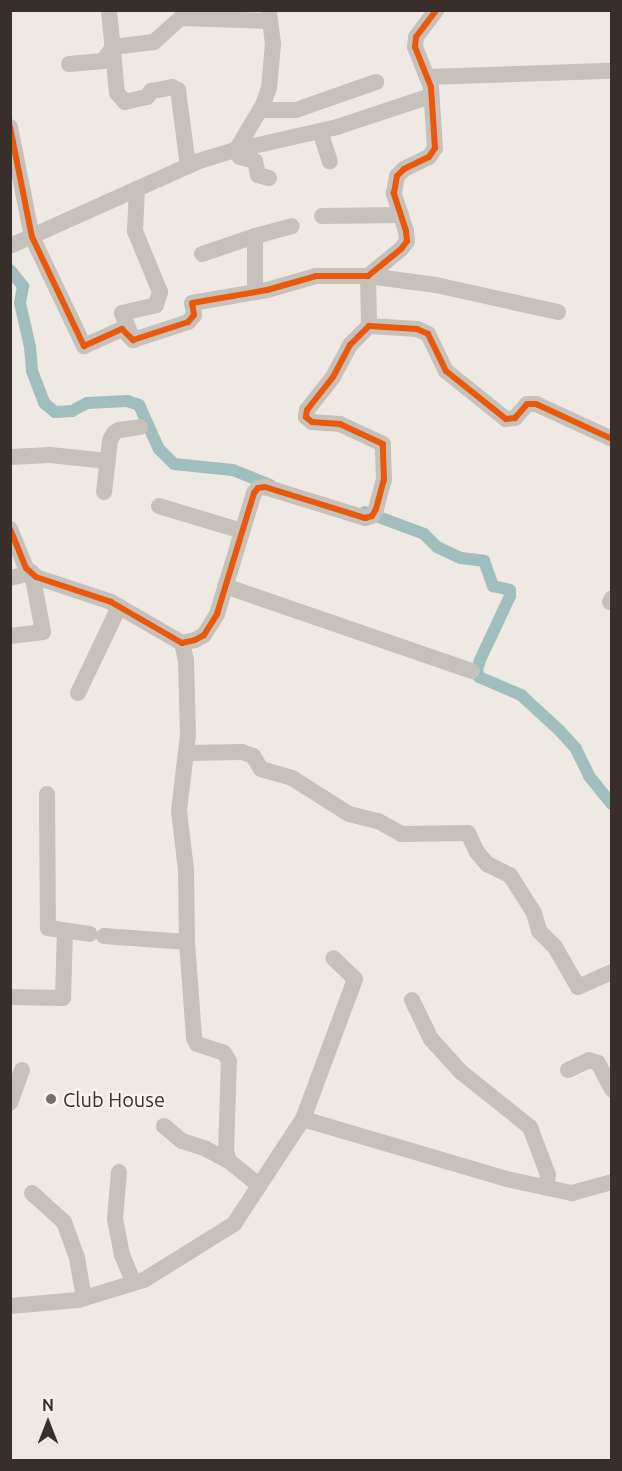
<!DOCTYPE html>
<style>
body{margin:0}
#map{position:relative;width:622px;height:1471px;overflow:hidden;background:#eee9e3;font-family:Ubuntu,sans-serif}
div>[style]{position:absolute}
.canal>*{height:12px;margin:-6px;padding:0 6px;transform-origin:6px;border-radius:6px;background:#a0bebe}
.minor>*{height:16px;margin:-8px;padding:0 8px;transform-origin:8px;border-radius:8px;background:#c7c1bc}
.cycleway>*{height:6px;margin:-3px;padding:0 3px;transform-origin:3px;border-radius:3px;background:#e8590c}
.dots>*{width:16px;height:16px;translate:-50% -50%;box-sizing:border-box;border:3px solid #f9f3ec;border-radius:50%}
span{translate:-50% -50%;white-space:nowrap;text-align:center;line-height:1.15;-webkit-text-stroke:4.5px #f9f3ec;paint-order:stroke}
.poi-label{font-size:20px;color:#382e2a}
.left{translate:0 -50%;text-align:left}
.frame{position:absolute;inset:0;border:12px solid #382e2a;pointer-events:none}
.north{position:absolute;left:18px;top:1393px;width:60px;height:60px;-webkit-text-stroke:4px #f9f3ec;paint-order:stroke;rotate:0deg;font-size:16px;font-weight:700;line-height:24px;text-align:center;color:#382e2a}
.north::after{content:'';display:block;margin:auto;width:21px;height:27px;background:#382e2a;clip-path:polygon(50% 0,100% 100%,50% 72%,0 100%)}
</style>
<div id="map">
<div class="canal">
<div style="left:10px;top:270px;width:21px;rotate:51deg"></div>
<div style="left:23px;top:286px;width:17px;rotate:100deg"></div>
<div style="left:20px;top:303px;width:45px;rotate:77.2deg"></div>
<div style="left:30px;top:347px;width:24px;rotate:85deg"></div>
<div style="left:32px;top:371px;width:34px;rotate:69deg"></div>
<div style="left:44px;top:403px;width:14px;rotate:39deg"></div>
<div style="left:55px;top:412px;width:17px;rotate:-3deg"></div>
<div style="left:72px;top:411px;width:17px;rotate:-28deg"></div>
<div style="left:87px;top:403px;width:40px;rotate:-2.9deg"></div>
<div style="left:127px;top:401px;width:13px;rotate:18deg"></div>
<div style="left:139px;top:405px;width:48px;rotate:65.6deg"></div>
<div style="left:159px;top:449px;width:21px;rotate:45deg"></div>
<div style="left:174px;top:464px;width:59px;rotate:5.8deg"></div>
<div style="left:233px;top:470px;width:40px;rotate:22deg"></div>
<div style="left:365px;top:512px;width:63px;rotate:20.4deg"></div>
<div style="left:424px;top:534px;width:18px;rotate:45deg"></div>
<div style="left:437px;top:547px;width:26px;rotate:25deg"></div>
<div style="left:461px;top:558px;width:23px;rotate:7deg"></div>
<div style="left:484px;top:561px;width:27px;rotate:70deg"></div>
<div style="left:493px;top:586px;width:17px;rotate:13deg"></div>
<div style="left:510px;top:590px;width:6px;rotate:90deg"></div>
<div style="left:510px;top:596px;width:71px;rotate:115.1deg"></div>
<div style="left:480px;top:660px;width:10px;rotate:107deg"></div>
<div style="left:477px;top:670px;width:7px;rotate:74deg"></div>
<div style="left:479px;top:677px;width:46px;rotate:23.2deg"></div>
<div style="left:521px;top:695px;width:53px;rotate:42.7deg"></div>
<div style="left:560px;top:731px;width:24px;rotate:48deg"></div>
<div style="left:576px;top:749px;width:30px;rotate:64deg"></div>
<div style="left:589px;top:776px;width:36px;rotate:51deg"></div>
</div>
<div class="minor">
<div style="left:109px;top:10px;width:83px;rotate:84.5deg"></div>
<div style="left:117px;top:93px;width:12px;rotate:48deg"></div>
<div style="left:125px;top:102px;width:23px;rotate:-13deg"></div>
<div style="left:147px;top:97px;width:7px;rotate:-56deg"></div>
<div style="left:151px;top:91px;width:12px;rotate:-9deg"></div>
<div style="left:163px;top:89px;width:9px;rotate:-13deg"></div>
<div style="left:172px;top:87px;width:7px;rotate:27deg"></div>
<div style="left:178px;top:90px;width:77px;rotate:82.5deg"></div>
<div style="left:69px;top:64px;width:34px;rotate:-5deg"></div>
<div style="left:103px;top:61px;width:17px;rotate:-54deg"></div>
<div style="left:113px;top:47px;width:41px;rotate:-7deg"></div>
<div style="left:154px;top:42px;width:36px;rotate:-42deg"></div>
<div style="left:181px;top:18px;width:89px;rotate:1.9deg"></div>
<div style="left:427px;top:77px;width:185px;rotate:-1.9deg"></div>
<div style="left:260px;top:110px;width:36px"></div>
<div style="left:296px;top:110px;width:85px;rotate:-19.3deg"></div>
<div style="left:10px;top:127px;width:112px;rotate:78.7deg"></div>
<div style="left:32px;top:237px;width:121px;rotate:64.5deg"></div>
<div style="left:84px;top:346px;width:42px;rotate:-24.1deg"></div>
<div style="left:122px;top:329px;width:16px;rotate:45deg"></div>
<div style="left:133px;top:340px;width:58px;rotate:-18.1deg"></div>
<div style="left:188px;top:322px;width:9px;rotate:-49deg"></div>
<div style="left:194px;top:315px;width:12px;rotate:-99deg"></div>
<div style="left:192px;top:303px;width:76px;rotate:-9.8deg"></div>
<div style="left:267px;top:290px;width:51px;rotate:-15.9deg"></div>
<div style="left:316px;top:276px;width:52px"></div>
<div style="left:368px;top:276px;width:43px;rotate:-39.3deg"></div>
<div style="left:401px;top:249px;width:10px;rotate:-53deg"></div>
<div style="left:407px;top:241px;width:10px;rotate:-96deg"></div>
<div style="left:406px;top:231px;width:40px;rotate:-108deg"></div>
<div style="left:394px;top:193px;width:17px;rotate:-80deg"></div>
<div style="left:397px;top:176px;width:10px;rotate:-45deg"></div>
<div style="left:404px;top:169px;width:28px;rotate:-26deg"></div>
<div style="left:429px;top:157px;width:11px;rotate:-56deg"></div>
<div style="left:435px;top:148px;width:61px;rotate:-93.8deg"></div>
<div style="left:431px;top:87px;width:43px;rotate:-111.8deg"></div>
<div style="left:415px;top:47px;width:10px;rotate:-84deg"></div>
<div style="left:416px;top:37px;width:34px;rotate:-53deg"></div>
<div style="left:320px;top:131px;width:32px;rotate:72deg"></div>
<div style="left:269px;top:178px;width:11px;rotate:-165deg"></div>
<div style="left:258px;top:175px;width:14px;rotate:-102deg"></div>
<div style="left:255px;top:161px;width:16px;rotate:-165deg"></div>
<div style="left:240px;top:157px;width:8px;rotate:-120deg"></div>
<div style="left:236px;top:150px;width:104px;rotate:-12.8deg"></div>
<div style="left:337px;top:127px;width:99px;rotate:-18.3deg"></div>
<div style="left:322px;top:216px;width:79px;rotate:-0.7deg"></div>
<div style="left:10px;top:246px;width:207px;rotate:-24.2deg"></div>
<div style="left:199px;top:161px;width:39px;rotate:-17deg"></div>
<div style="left:236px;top:150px;width:52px;rotate:-59deg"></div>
<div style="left:263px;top:105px;width:18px;rotate:-71deg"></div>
<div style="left:269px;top:88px;width:44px;rotate:-84.8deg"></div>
<div style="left:273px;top:44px;width:34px;rotate:-97deg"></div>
<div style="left:202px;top:254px;width:56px;rotate:-18.8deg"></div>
<div style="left:255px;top:292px;width:56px;rotate:-90deg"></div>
<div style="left:255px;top:236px;width:38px;rotate:-15deg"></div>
<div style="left:369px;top:326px;width:50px;rotate:-91.1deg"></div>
<div style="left:368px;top:276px;width:69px;rotate:7.5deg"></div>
<div style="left:436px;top:285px;width:125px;rotate:12.5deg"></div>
<div style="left:132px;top:337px;width:26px;rotate:-113deg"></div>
<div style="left:122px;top:313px;width:35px;rotate:-13deg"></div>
<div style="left:156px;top:305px;width:14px;rotate:-73deg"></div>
<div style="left:160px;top:292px;width:66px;rotate:-112.3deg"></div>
<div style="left:135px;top:231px;width:42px;rotate:-87.3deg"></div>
<div style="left:10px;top:457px;width:40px;rotate:-2.9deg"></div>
<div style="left:50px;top:455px;width:58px;rotate:5.9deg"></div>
<div style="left:104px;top:492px;width:52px;rotate:-83.4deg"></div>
<div style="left:110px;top:440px;width:8px;rotate:-60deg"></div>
<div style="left:114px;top:433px;width:6px;rotate:-31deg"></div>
<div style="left:119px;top:430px;width:21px;rotate:-8deg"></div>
<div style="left:159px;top:506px;width:87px;rotate:16.8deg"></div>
<div style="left:10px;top:529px;width:42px;rotate:67.7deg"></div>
<div style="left:26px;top:568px;width:13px;rotate:42deg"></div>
<div style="left:36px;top:577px;width:79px;rotate:18.4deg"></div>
<div style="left:111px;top:602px;width:82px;rotate:30deg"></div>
<div style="left:182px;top:643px;width:13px;rotate:-13deg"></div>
<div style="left:195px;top:640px;width:10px;rotate:-29deg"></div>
<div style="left:204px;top:635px;width:25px;rotate:-58deg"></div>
<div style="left:217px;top:614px;width:127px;rotate:-73deg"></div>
<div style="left:254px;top:493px;width:6px;rotate:-51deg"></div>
<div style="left:258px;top:488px;width:7px;rotate:-8deg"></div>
<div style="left:265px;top:487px;width:105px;rotate:17.2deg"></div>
<div style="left:365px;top:518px;width:7px;rotate:-16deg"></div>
<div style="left:372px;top:516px;width:8px;rotate:-60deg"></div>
<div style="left:376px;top:509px;width:30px;rotate:-75deg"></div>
<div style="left:384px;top:480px;width:36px;rotate:-92deg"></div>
<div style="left:383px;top:444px;width:47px;rotate:-155.1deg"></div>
<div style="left:340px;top:424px;width:28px;rotate:-176deg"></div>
<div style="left:312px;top:422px;width:8px;rotate:-140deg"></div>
<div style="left:306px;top:417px;width:7px;rotate:-82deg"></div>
<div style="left:307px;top:410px;width:42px;rotate:-51.8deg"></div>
<div style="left:333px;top:377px;width:36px;rotate:-62deg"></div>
<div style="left:350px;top:345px;width:27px;rotate:-45deg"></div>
<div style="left:369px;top:326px;width:48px;rotate:3.6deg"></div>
<div style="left:417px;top:329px;width:12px;rotate:24deg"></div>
<div style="left:428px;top:334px;width:41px;rotate:64.1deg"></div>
<div style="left:446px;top:371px;width:77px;rotate:38.7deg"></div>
<div style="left:506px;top:419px;width:9px;rotate:-6deg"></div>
<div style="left:515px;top:418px;width:18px;rotate:-49deg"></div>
<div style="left:527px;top:404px;width:9px"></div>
<div style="left:536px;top:404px;width:84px;rotate:24.7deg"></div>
<div style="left:10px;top:578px;width:23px;rotate:-13deg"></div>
<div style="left:32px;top:573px;width:60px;rotate:79.4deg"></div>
<div style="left:43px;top:632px;width:33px;rotate:173deg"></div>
<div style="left:225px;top:586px;width:261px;rotate:19deg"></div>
<div style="left:610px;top:602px;width:4px;rotate:-63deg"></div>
<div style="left:182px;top:643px;width:18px;rotate:77deg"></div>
<div style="left:186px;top:661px;width:74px;rotate:88.5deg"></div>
<div style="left:188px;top:735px;width:77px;rotate:96.8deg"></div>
<div style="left:179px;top:811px;width:59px;rotate:83.2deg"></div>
<div style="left:186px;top:870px;width:72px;rotate:89.2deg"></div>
<div style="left:187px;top:942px;width:96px;rotate:85.8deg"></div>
<div style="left:194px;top:1038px;width:7px;rotate:63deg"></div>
<div style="left:197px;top:1044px;width:28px;rotate:18deg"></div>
<div style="left:224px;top:1053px;width:9px;rotate:58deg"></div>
<div style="left:229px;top:1061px;width:89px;rotate:91.9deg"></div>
<div style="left:226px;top:1150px;width:11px;rotate:75deg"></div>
<div style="left:229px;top:1161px;width:38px;rotate:39deg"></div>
<div style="left:78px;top:693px;width:95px;rotate:-64.5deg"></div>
<div style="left:187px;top:753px;width:55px;rotate:-1deg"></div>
<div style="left:242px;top:752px;width:12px;rotate:20deg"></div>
<div style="left:253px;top:756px;width:15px;rotate:58deg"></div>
<div style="left:261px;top:769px;width:32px;rotate:16deg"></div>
<div style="left:292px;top:778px;width:67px;rotate:32.3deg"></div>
<div style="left:349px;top:814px;width:30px;rotate:14deg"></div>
<div style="left:378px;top:821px;width:26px;rotate:29deg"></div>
<div style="left:401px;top:834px;width:67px;rotate:-0.9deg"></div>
<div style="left:468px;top:833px;width:21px;rotate:65deg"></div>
<div style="left:477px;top:852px;width:16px;rotate:50deg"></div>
<div style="left:487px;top:864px;width:25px;rotate:26deg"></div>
<div style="left:510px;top:875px;width:45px;rotate:57.7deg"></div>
<div style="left:534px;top:913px;width:19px;rotate:74deg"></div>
<div style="left:539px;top:931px;width:23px;rotate:45deg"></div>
<div style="left:555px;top:947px;width:46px;rotate:60.1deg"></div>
<div style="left:578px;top:987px;width:37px;rotate:-24deg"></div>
<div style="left:47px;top:794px;width:134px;rotate:89.6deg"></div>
<div style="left:48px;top:928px;width:42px;rotate:8.1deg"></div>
<div style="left:104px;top:936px;width:83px;rotate:4.1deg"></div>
<div style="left:10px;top:997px;width:53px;rotate:1.1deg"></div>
<div style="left:63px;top:998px;width:67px;rotate:-88.3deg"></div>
<div style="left:412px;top:1000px;width:43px;rotate:64deg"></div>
<div style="left:431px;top:1039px;width:45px;rotate:47.7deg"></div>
<div style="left:461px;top:1072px;width:88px;rotate:38.6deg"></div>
<div style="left:530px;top:1127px;width:51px;rotate:69.4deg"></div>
<div style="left:548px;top:1175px;width:13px;rotate:99deg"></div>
<div style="left:568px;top:1070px;width:23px;rotate:-25deg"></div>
<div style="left:589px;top:1060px;width:9px;rotate:18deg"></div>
<div style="left:598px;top:1063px;width:30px;rotate:62deg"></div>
<div style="left:10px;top:1103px;width:35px;rotate:-70deg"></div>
<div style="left:303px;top:1119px;width:149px;rotate:-69.6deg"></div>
<div style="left:355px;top:979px;width:30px;rotate:-136deg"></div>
<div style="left:164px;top:1126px;width:23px;rotate:40deg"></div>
<div style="left:182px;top:1141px;width:25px;rotate:18deg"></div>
<div style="left:206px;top:1149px;width:26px;rotate:28deg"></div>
<div style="left:119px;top:1172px;width:47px;rotate:94.9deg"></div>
<div style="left:115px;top:1219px;width:37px;rotate:79deg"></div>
<div style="left:122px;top:1255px;width:30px;rotate:67deg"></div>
<div style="left:32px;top:1193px;width:43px;rotate:42.2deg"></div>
<div style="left:64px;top:1222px;width:38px;rotate:70deg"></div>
<div style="left:77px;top:1258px;width:41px;rotate:80.1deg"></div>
<div style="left:10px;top:1306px;width:68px;rotate:-5deg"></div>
<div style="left:78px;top:1300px;width:69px;rotate:-16.9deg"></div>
<div style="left:144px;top:1280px;width:106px;rotate:-31.9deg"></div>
<div style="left:234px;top:1224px;width:126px;rotate:-56.7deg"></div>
<div style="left:303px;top:1119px;width:213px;rotate:16.4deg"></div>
<div style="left:507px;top:1179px;width:66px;rotate:12.2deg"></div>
<div style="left:572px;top:1193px;width:41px;rotate:-15.4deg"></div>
</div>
<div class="cycleway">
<div style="left:10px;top:127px;width:112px;rotate:78.7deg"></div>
<div style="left:32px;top:237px;width:121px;rotate:64.5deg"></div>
<div style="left:84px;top:346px;width:42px;rotate:-24.1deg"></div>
<div style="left:122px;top:329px;width:16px;rotate:45deg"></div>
<div style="left:133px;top:340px;width:58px;rotate:-18.1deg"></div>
<div style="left:188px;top:322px;width:9px;rotate:-49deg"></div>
<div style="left:194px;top:315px;width:12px;rotate:-99deg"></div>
<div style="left:192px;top:303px;width:76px;rotate:-9.8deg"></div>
<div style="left:267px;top:290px;width:51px;rotate:-15.9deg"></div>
<div style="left:316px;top:276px;width:52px"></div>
<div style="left:368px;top:276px;width:43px;rotate:-39.3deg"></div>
<div style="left:401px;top:249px;width:10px;rotate:-53deg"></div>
<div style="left:407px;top:241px;width:10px;rotate:-96deg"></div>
<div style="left:406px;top:231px;width:40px;rotate:-108deg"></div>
<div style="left:394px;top:193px;width:17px;rotate:-80deg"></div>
<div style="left:397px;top:176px;width:10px;rotate:-45deg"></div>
<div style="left:404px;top:169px;width:28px;rotate:-26deg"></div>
<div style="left:429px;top:157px;width:11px;rotate:-56deg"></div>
<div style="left:435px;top:148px;width:61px;rotate:-93.8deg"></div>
<div style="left:431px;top:87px;width:43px;rotate:-111.8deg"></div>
<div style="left:415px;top:47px;width:10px;rotate:-84deg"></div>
<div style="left:416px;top:37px;width:34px;rotate:-53deg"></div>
<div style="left:10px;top:529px;width:42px;rotate:67.7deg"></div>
<div style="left:26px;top:568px;width:13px;rotate:42deg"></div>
<div style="left:36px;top:577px;width:79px;rotate:18.4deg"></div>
<div style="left:111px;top:602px;width:82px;rotate:30deg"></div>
<div style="left:182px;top:643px;width:13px;rotate:-13deg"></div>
<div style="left:195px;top:640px;width:10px;rotate:-29deg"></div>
<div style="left:204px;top:635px;width:25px;rotate:-58deg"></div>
<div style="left:217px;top:614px;width:127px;rotate:-73deg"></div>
<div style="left:254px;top:493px;width:6px;rotate:-51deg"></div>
<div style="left:258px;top:488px;width:7px;rotate:-8deg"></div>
<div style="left:265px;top:487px;width:105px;rotate:17.2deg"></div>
<div style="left:365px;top:518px;width:7px;rotate:-16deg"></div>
<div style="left:372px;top:516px;width:8px;rotate:-60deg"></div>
<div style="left:376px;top:509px;width:30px;rotate:-75deg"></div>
<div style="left:384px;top:480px;width:36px;rotate:-92deg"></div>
<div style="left:383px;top:444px;width:47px;rotate:-155.1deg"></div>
<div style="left:340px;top:424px;width:28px;rotate:-176deg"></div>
<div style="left:312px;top:422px;width:8px;rotate:-140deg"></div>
<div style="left:306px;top:417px;width:7px;rotate:-82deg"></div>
<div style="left:307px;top:410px;width:42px;rotate:-51.8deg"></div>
<div style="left:333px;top:377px;width:36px;rotate:-62deg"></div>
<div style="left:350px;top:345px;width:27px;rotate:-45deg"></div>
<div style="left:369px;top:326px;width:48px;rotate:3.6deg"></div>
<div style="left:417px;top:329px;width:12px;rotate:24deg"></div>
<div style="left:428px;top:334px;width:41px;rotate:64.1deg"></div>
<div style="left:446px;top:371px;width:77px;rotate:38.7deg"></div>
<div style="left:506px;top:419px;width:9px;rotate:-6deg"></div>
<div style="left:515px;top:418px;width:18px;rotate:-49deg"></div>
<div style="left:527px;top:404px;width:9px"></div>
<div style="left:536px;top:404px;width:84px;rotate:24.7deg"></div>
</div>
<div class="dots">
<div style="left:51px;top:1099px;background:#786f6b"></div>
</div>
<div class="poi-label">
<span class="left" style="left:63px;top:1099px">Club House</span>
</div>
<div class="frame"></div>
<div class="north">N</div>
</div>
